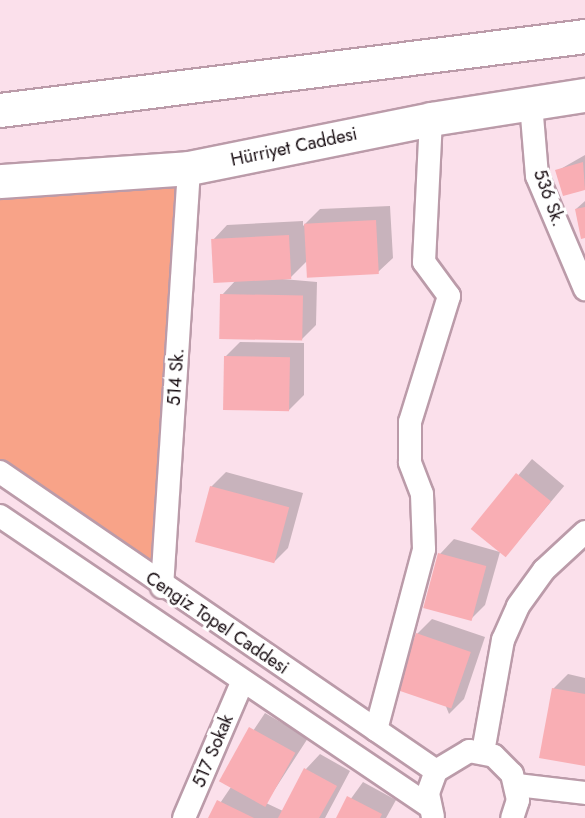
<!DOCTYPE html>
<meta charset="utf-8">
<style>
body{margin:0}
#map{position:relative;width:585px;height:818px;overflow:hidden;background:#fbe0eb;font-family:Jost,sans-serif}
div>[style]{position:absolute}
.green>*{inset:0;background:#f8a388}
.shadow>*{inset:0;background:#0003;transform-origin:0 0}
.building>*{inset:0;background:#f9aeb4;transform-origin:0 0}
.roads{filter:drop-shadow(2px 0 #bb9ba9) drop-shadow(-2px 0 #bb9ba9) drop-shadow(0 2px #bb9ba9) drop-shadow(0 -2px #bb9ba9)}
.minor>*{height:22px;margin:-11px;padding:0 11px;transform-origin:11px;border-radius:11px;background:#fff}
.highway>*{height:33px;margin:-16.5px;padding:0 16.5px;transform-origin:16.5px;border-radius:16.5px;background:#fff}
span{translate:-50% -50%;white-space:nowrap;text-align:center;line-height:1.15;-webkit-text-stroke:6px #fff;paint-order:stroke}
.street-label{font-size:18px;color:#150a0f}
</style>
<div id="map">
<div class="green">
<div style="clip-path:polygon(189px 168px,162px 587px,0 472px,0 181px)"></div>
</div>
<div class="shadow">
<div style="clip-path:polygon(585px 155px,585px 189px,564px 194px,557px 171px)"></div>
<div style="clip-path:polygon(585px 201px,585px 237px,576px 209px)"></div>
<div style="clip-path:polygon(390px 206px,393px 258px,378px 272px,307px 261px,291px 277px,271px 278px,317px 282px,316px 325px,301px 340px,222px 295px,236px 280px,213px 240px,227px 225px,303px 221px,303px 226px,320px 209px)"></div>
<div style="clip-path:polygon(240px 342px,304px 343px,304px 395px,289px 410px,225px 357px)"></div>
<div style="left:532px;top:459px;width:42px;height:91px;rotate:40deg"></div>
<div style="clip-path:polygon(226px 472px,303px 493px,288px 548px,274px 562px,211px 487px)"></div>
<div style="clip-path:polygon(454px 539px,500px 552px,485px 605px,471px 619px,440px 554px)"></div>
<div style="clip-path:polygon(432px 619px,485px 637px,464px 699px,449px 714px,417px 634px)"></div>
<div style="clip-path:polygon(568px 674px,585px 678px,585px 764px,553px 689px)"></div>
<div style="clip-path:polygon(265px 713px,308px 738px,266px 803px,283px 811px,306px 769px,320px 754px,350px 771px,325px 818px,210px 818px,231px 787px,220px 781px)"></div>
<div style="clip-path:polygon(363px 782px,396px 800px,386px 818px,337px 818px)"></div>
</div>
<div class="building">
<div style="clip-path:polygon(583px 162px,585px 190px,563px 196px,555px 170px)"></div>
<div style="clip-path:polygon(585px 207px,585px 238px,581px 239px,575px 209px)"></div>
<div style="left:376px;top:220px;width:54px;height:72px;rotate:87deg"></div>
<div style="left:289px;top:235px;width:44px;height:78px;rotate:87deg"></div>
<div style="left:220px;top:294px;width:83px;height:45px;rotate:1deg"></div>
<div style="left:224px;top:356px;width:66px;height:54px;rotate:1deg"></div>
<div style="left:516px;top:473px;width:45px;height:72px;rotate:39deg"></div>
<div style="left:210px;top:486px;width:82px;height:58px;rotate:15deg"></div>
<div style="left:438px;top:553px;width:50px;height:57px;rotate:15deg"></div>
<div style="left:416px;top:633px;width:58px;height:60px;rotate:19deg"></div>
<div style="clip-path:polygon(552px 688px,585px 694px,585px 766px,539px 758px)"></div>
<div style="left:249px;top:727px;width:53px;height:62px;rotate:29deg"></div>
<div style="clip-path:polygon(304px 768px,337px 786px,319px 818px,278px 818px)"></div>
<div style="clip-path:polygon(347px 796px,382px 814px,380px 818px,336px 818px)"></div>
<div style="clip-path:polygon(217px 800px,254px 818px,208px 818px)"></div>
</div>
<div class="roads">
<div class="minor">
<div style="left:531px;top:104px;width:72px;rotate:85.2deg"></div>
<div style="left:537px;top:176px;width:123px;rotate:67deg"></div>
<div style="left:0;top:472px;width:529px;rotate:34.44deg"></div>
<div style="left:0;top:516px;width:518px;rotate:34.06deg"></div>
<div style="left:162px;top:587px;width:420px;rotate:-86.3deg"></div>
<div style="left:376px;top:730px;width:187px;rotate:-75.1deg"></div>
<div style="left:424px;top:549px;width:55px;rotate:-92.1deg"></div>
<div style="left:422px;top:494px;width:34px;rotate:-111deg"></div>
<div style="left:410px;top:462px;width:40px;rotate:-90deg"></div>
<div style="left:410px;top:422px;width:132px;rotate:-72.8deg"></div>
<div style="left:449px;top:296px;width:42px;rotate:-126.3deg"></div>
<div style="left:424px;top:262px;width:143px;rotate:-87.2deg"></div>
<div style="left:483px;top:752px;width:114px;rotate:-79.9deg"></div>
<div style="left:503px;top:640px;width:37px;rotate:-66deg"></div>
<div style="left:518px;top:606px;width:44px;rotate:-54.2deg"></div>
<div style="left:544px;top:570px;width:56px;rotate:-42.8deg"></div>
<div style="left:517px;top:785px;width:68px;rotate:6.7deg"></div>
<div style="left:433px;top:817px;width:25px;rotate:-102deg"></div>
<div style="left:428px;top:793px;width:23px;rotate:-70deg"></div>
<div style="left:436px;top:771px;width:39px;rotate:-31deg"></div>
<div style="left:469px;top:751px;width:25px;rotate:11deg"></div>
<div style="left:494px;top:756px;width:25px;rotate:45deg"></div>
<div style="left:512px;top:774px;width:27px;rotate:77deg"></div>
<div style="left:518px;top:800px;width:19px;rotate:108deg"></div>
<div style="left:184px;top:818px;width:147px;rotate:-66.8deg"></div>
</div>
<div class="highway">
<div style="left:0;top:110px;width:590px;rotate:-7.21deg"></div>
<div style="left:0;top:181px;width:189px;rotate:-3.9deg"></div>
<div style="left:189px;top:168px;width:247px;rotate:-11.4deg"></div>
<div style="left:431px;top:119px;width:156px;rotate:-8.9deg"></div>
</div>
</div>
<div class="street-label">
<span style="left:294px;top:147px;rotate:-12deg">Hürriyet Caddesi</span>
<span style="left:549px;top:198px;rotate:70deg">536 Sk.</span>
<span style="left:176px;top:377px;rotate:-86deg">514 Sk.</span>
<span style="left:217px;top:623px;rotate:34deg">Cengiz Topel Caddesi</span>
<span style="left:213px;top:751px;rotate:-67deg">517 Sokak</span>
</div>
</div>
